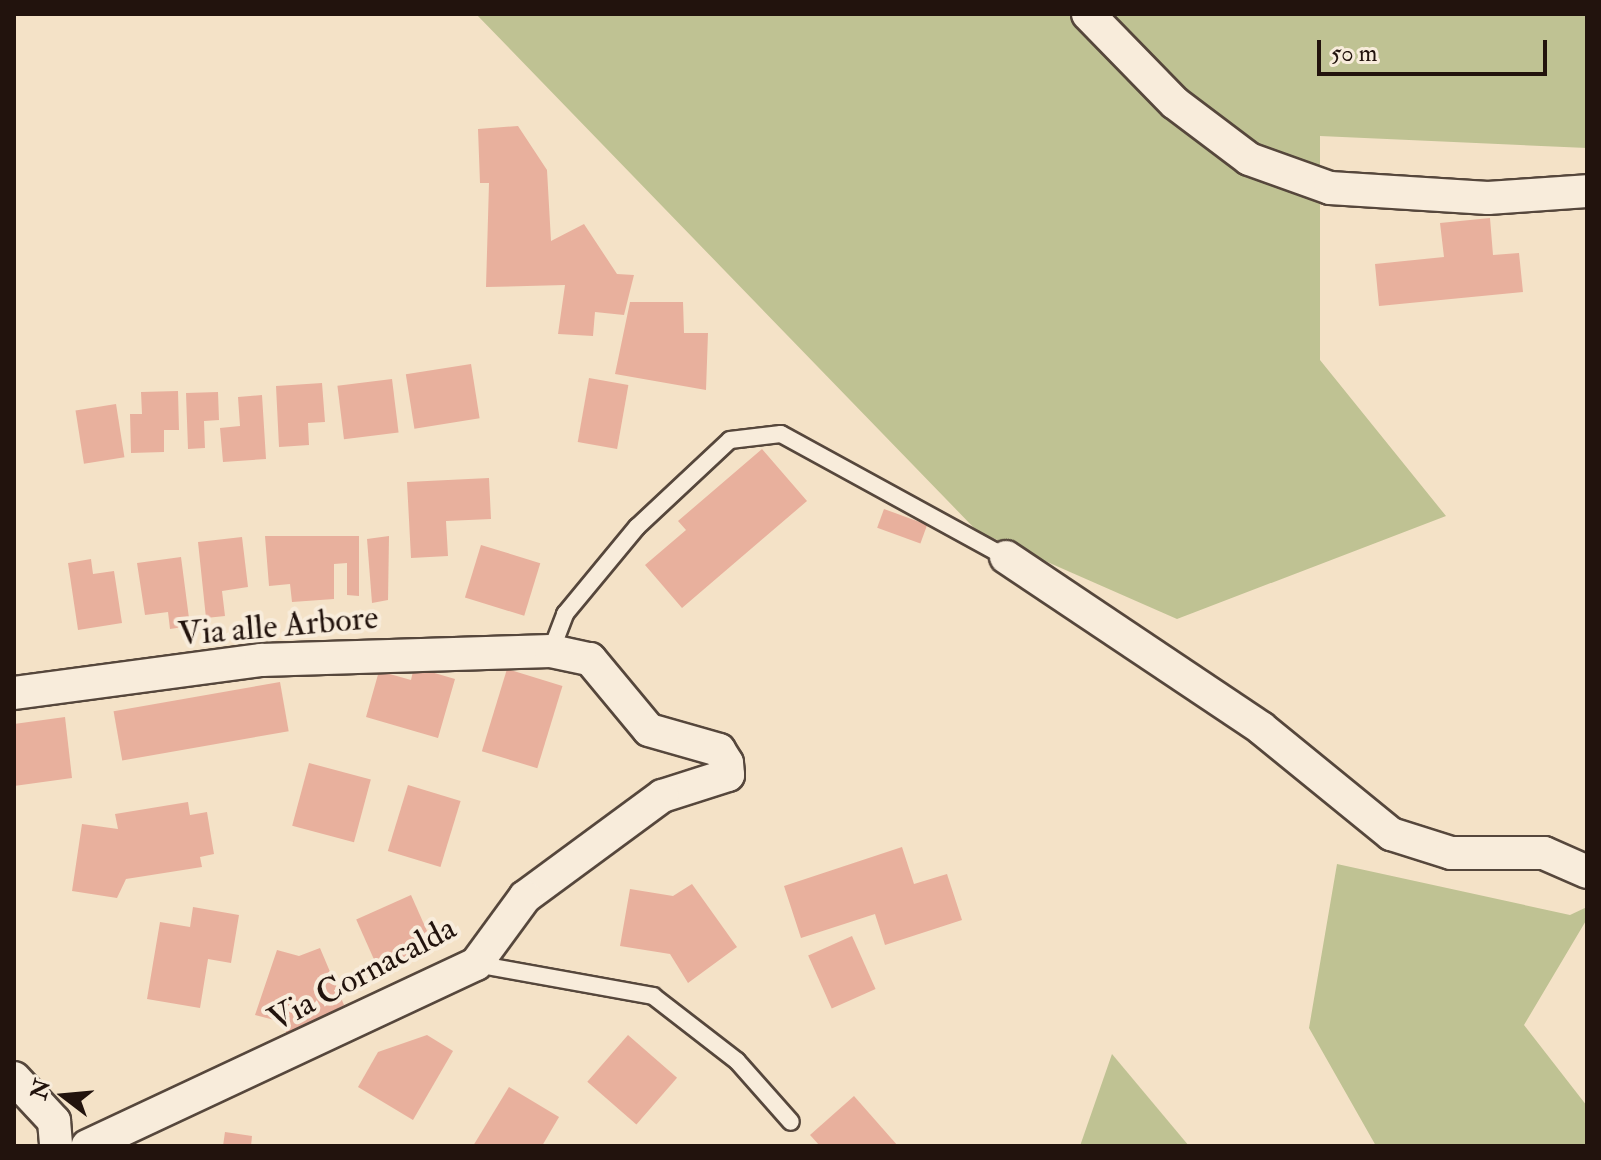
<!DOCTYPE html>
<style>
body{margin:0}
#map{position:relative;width:1601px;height:1160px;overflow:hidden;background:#f4e2c7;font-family:"IM FELL Double Pica",serif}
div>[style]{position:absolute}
.green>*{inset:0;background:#bfc293}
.building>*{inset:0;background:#e8b09d;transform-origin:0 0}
.roads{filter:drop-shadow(2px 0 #56473c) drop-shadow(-2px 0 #56473c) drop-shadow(0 2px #56473c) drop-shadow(0 -2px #56473c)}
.lane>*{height:16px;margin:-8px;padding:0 8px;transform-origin:8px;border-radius:8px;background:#f8ecdb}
.street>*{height:32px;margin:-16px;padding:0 16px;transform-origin:16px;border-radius:16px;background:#f8ecdb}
span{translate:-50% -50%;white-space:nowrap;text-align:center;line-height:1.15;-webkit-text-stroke:8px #f8ecdb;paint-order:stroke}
.street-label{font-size:34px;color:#22130d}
.frame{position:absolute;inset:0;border:16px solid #22130d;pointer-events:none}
.north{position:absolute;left:24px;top:1056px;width:80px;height:80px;-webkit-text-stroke:6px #f8ecdb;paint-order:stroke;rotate:286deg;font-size:22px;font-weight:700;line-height:32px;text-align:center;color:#22130d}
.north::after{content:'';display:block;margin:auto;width:28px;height:36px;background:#22130d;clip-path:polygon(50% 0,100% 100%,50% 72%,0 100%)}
.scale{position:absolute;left:1317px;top:40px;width:230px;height:36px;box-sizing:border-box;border:4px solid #22130d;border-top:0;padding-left:10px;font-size:24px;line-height:28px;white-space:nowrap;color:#22130d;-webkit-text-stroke:6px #f8ecdb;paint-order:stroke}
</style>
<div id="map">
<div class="green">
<div style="clip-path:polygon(476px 14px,1587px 14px,1587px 148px,1320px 136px,1320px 360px,1446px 516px,1177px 619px,977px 531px)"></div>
<div style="clip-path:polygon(1337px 864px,1570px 915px,1587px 907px,1587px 919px,1524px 1025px,1587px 1106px,1587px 1146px,1376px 1146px,1309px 1028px)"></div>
<div style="clip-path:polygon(1112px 1054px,1189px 1146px,1080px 1146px)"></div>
</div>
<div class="building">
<div style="clip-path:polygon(518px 126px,547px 170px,551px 241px,584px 224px,617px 274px,634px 275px,624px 315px,595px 312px,593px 336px,558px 334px,565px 285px,486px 287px,489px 183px,480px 183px,478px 129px)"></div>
<div style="clip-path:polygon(1490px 218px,1493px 255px,1519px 253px,1523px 292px,1379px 306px,1375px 264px,1444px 257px,1440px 223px)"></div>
<div style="clip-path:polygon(630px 302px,683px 302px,684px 333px,708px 333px,706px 390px,615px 374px)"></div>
<div style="left:471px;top:364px;width:55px;height:66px;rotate:81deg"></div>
<div style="left:589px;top:378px;width:40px;height:65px;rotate:10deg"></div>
<div style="left:392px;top:379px;width:54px;height:55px;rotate:83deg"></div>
<div style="clip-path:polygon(322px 383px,325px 422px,308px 423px,309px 445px,279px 447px,276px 386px)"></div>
<div style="clip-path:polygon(178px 391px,179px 430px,164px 430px,164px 452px,131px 453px,130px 414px,142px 414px,141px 392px)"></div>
<div style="clip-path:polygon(218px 392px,219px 420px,204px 421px,205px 448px,188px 449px,186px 393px)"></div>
<div style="clip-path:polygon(262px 395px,266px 459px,223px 462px,220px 428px,240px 426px,238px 397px)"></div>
<div style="left:116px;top:404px;width:54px;height:41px;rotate:81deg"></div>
<div style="clip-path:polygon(762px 449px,807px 501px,682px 608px,645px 565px,686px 530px,678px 521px)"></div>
<div style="clip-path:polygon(489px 478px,491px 519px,446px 521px,448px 556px,411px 558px,407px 482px)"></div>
<div style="left:884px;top:509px;width:46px;height:20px;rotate:20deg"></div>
<div style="clip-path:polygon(265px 536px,359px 536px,359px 596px,347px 595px,347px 563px,334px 564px,334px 599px,292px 602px,290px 584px,269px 586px)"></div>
<div style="clip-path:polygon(389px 536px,388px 600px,372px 603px,367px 539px)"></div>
<div style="clip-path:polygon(242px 537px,248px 587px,222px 591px,225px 616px,206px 618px,198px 542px)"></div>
<div style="left:481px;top:545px;width:62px;height:55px;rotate:17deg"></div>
<div style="clip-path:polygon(181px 557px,190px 626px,170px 629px,168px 612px,145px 615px,137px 563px)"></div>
<div style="clip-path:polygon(91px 559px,93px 574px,114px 571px,122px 623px,78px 630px,68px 563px)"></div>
<div style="clip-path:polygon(414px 667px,455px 679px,438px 738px,366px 717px,379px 671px,411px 680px)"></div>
<div style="left:507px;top:669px;width:58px;height:86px;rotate:17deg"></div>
<div style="left:280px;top:682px;width:50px;height:169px;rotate:80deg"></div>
<div style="clip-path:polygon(65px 717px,72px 778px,14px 786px,14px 724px)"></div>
<div style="left:309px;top:763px;width:64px;height:65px;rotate:15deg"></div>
<div style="left:408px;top:785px;width:55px;height:69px;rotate:17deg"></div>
<div style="clip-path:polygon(188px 802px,190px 815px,207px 812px,214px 854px,200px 857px,202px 867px,126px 879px,117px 898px,72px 891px,82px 824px,118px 829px,115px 814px)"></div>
<div style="clip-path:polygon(902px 847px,914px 884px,947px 874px,962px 920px,885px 945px,875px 914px,801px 938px,784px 886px)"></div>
<div style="clip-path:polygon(692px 884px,737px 947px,688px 983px,670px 954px,620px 946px,630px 889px,673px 896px)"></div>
<div style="left:411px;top:895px;width:60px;height:60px;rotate:66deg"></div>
<div style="clip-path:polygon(193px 907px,239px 915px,231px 963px,208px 959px,200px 1008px,147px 999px,160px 922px,190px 927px)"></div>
<div style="left:852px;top:936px;width:58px;height:48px;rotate:66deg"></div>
<div style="clip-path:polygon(320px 948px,344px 1005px,288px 1036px,282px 1022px,255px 1015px,277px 950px,299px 956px)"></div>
<div style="clip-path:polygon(427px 1035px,453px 1051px,413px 1120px,358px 1087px,378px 1052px)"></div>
<div style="left:628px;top:1035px;width:65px;height:62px;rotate:41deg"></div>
<div style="clip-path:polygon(509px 1087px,559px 1117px,542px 1146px,473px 1146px)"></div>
<div style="clip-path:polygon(854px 1096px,898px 1146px,820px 1146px,810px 1135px)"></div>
<div style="clip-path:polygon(225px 1132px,252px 1136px,251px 1146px,223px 1146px)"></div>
</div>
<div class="roads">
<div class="lane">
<div style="left:551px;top:651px;width:40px;rotate:-69deg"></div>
<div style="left:565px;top:614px;width:113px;rotate:-50.4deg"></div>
<div style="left:637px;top:527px;width:127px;rotate:-43.1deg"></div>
<div style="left:730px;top:440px;width:51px;rotate:-6.7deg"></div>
<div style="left:781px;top:434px;width:256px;rotate:28.7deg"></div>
<div style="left:476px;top:964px;width:180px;rotate:10.2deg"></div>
<div style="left:653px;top:996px;width:106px;rotate:37.7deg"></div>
<div style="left:737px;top:1061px;width:81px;rotate:48.5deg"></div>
</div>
<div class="street">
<div style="left:1088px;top:14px;width:124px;rotate:45.7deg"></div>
<div style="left:1175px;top:103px;width:93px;rotate:37.1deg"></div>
<div style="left:1249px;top:159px;width:86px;rotate:19.7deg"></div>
<div style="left:1330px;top:188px;width:158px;rotate:3.6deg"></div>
<div style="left:1488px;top:198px;width:99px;rotate:-4deg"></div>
<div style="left:1006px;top:557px;width:307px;rotate:33.8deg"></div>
<div style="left:1261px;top:728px;width:168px;rotate:39.2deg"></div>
<div style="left:1391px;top:834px;width:63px;rotate:17.6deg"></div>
<div style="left:1451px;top:853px;width:93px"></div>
<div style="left:1544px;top:853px;width:47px;rotate:23.8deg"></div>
<div style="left:14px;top:693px;width:249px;rotate:-7.6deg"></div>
<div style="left:261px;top:660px;width:290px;rotate:-1.8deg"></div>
<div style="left:551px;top:651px;width:40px;rotate:12deg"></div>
<div style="left:590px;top:659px;width:92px;rotate:50.3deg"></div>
<div style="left:649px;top:730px;width:73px;rotate:15.9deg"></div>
<div style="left:719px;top:750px;width:15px;rotate:58deg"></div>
<div style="left:727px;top:763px;width:12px;rotate:85deg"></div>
<div style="left:728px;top:775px;width:69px;rotate:162.3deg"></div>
<div style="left:662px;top:796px;width:170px;rotate:143.6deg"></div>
<div style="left:525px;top:897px;width:83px;rotate:126.2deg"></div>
<div style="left:476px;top:964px;width:429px;rotate:154.9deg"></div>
<div style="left:14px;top:1078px;width:59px;rotate:47.1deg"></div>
<div style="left:54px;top:1121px;width:25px;rotate:85deg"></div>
</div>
</div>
<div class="street-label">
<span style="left:278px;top:626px;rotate:-5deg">Via alle Arbore</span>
<span style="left:362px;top:974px;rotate:-28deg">Via Cornacalda</span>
</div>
<div class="frame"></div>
<div class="north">N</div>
<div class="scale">50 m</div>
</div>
